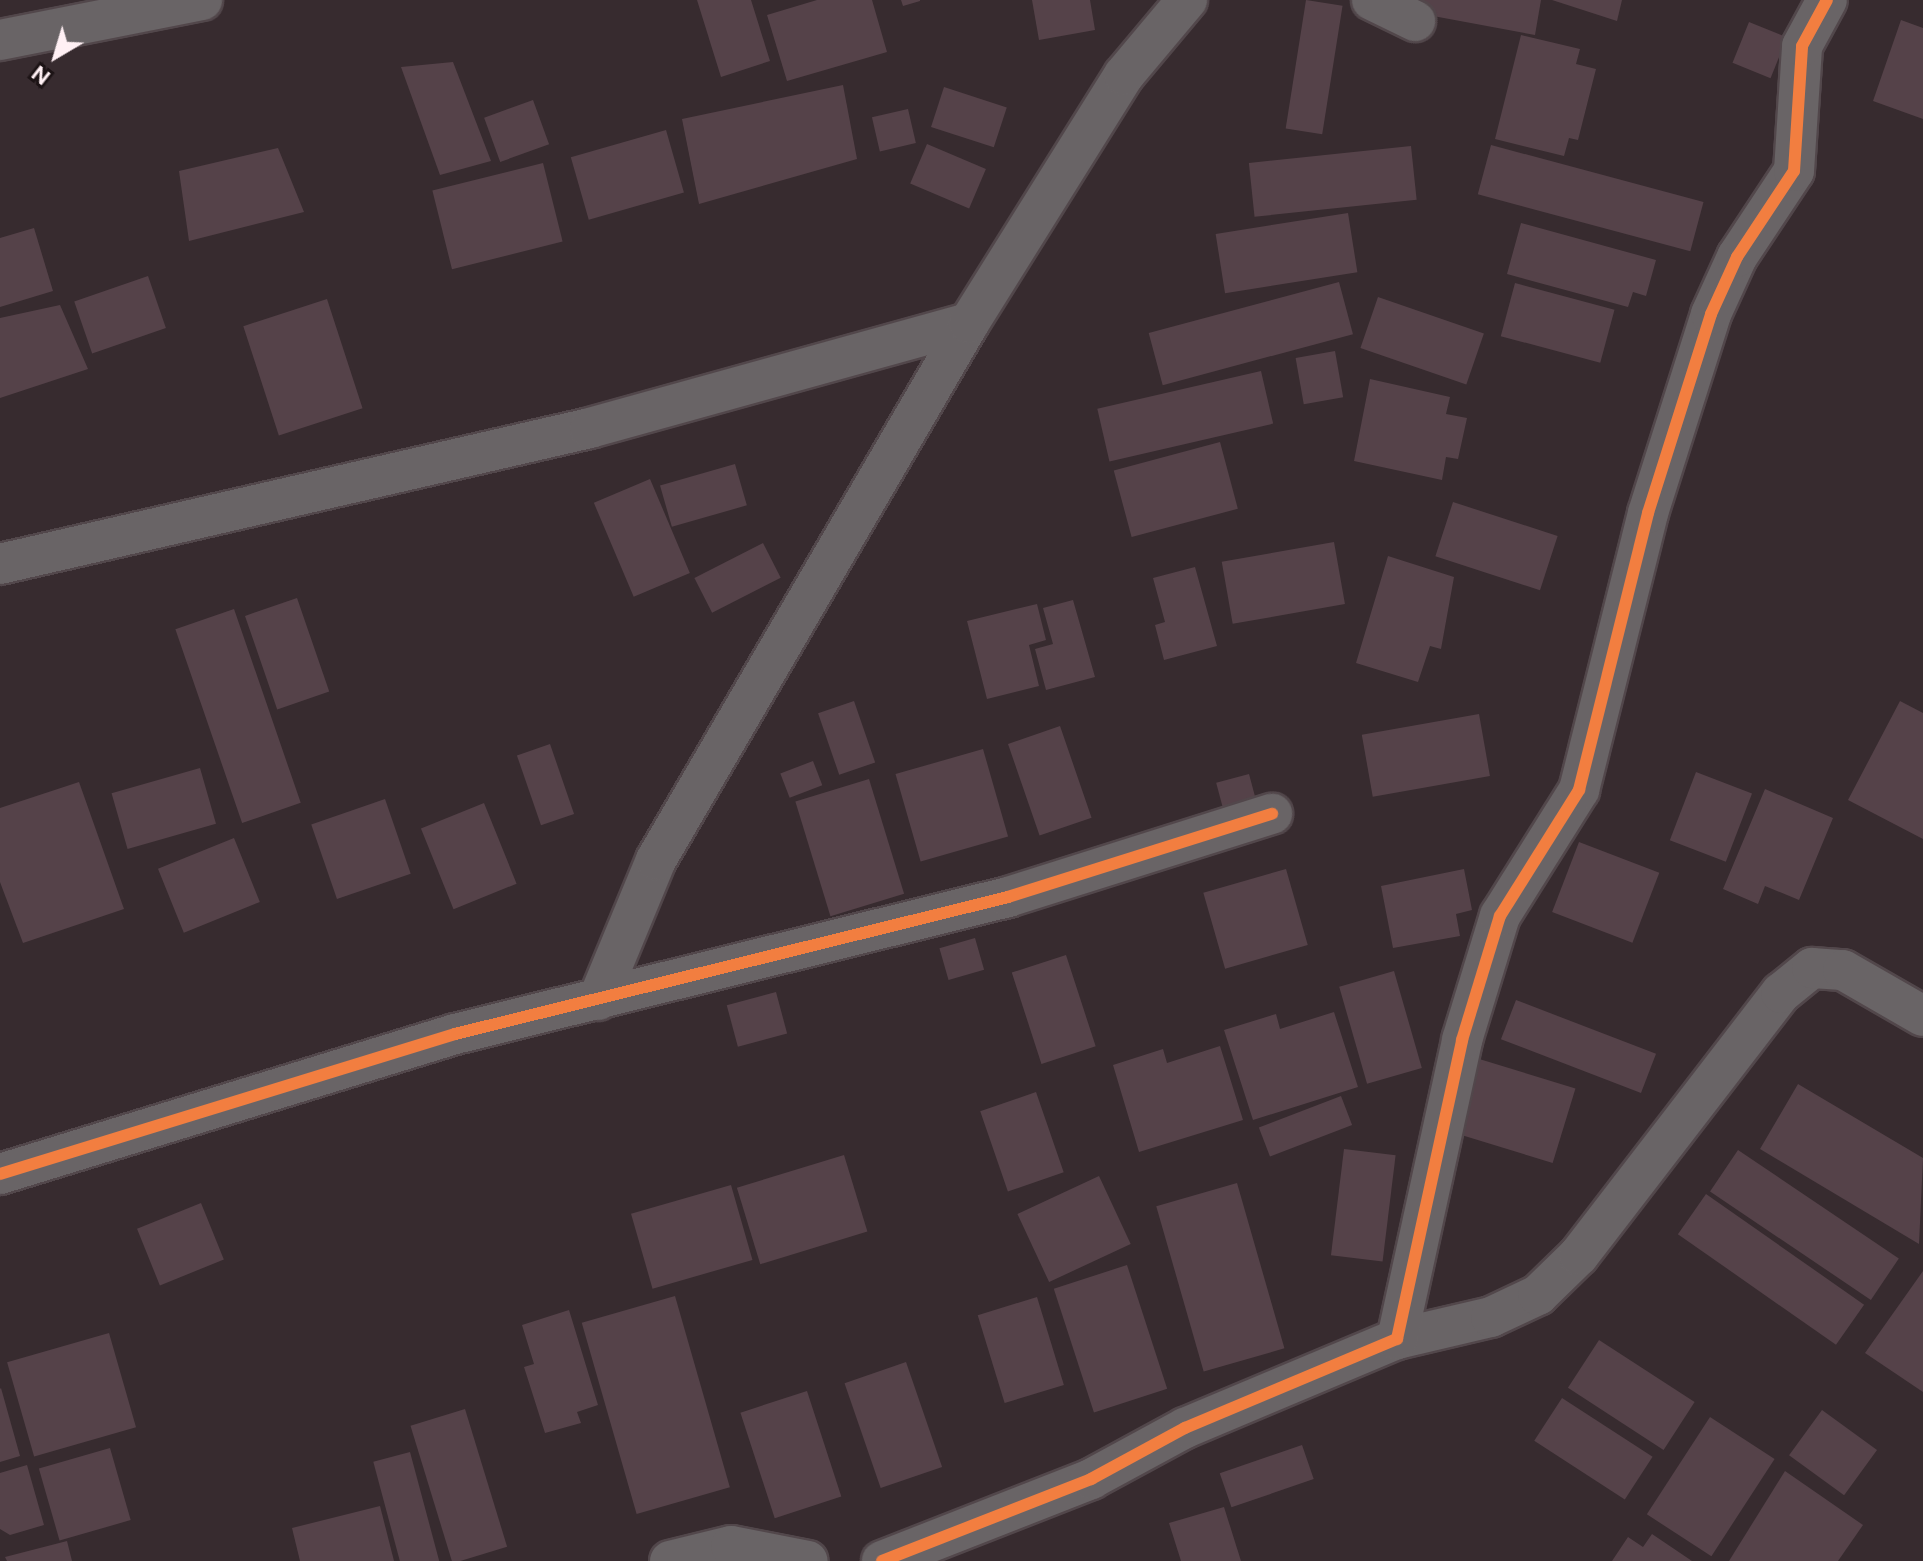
<!DOCTYPE html>
<style>
body{margin:0}
#map{position:relative;width:1923px;height:1561px;overflow:hidden;background:#372b2f;font-family:"DM Sans",sans-serif}
div>[style]{position:absolute}
.building>*{inset:0;background:#554249;transform-origin:0 0}
.roads{filter:drop-shadow(2px 0 #52474b) drop-shadow(-2px 0 #52474b) drop-shadow(0 2px #52474b) drop-shadow(0 -2px #52474b)}
.street>*{height:40px;margin:-20px;padding:0 20px;transform-origin:20px;border-radius:20px;background:#696466}
.cycleway>*{height:12px;margin:-6px;padding:0 6px;transform-origin:6px;border-radius:6px;background:#f27e40}
span{translate:-50% -50%;white-space:nowrap;text-align:center;line-height:1.15;-webkit-text-stroke:6px #1c1315;paint-order:stroke}
.north{position:absolute;left:16px;top:16px;width:80px;height:80px;-webkit-text-stroke:6px #1c1315;paint-order:stroke;rotate:218deg;font-size:22px;font-weight:700;line-height:32px;text-align:center;color:#fff0f4}
.north::after{content:'';display:block;margin:auto;width:28px;height:36px;background:#fff0f4;clip-path:polygon(50% 0,100% 100%,50% 72%,0 100%)}
</style>
<div id="map">
<div class="building">
<div style="clip-path:polygon(697px 0,751px 0,770px 61px,721px 77px)"></div>
<div style="clip-path:polygon(817px 0,872px 0,887px 52px,787px 81px,767px 15px)"></div>
<div style="clip-path:polygon(901px 0,920px 0,920px 1px,903px 6px)"></div>
<div style="clip-path:polygon(1032px 0,1090px 0,1095px 30px,1039px 40px)"></div>
<div style="left:1306px;top:0;width:37px;height:130px;rotate:9deg"></div>
<div style="clip-path:polygon(1391px 0,1541px 0,1535px 35px,1390px 8px)"></div>
<div style="clip-path:polygon(1552px 0,1622px 0,1617px 21px)"></div>
<div style="clip-path:polygon(1901px 20px,1923px 28px,1923px 119px,1873px 101px)"></div>
<div style="left:1749px;top:22px;width:41px;height:44px;rotate:22deg"></div>
<div style="clip-path:polygon(1521px 35px,1580px 49px,1576px 64px,1596px 69px,1578px 140px,1569px 138px,1564px 156px,1495px 139px)"></div>
<div style="clip-path:polygon(453px 62px,491px 161px,440px 175px,401px 67px)"></div>
<div style="clip-path:polygon(843px 85px,857px 159px,699px 204px,682px 119px)"></div>
<div style="left:944px;top:87px;width:66px;height:42px;rotate:18deg"></div>
<div style="left:533px;top:100px;width:47px;height:52px;rotate:70deg"></div>
<div style="left:908px;top:109px;width:35px;height:37px;rotate:77deg"></div>
<div style="left:666px;top:130px;width:65px;height:99px;rotate:74deg"></div>
<div style="left:927px;top:144px;width:64px;height:43px;rotate:23deg"></div>
<div style="left:1491px;top:145px;width:220px;height:51px;rotate:15deg"></div>
<div style="left:1411px;top:146px;width:54px;height:163px;rotate:84deg"></div>
<div style="clip-path:polygon(278px 148px,304px 212px,189px 241px,179px 171px)"></div>
<div style="left:543px;top:163px;width:81px;height:114px;rotate:76deg"></div>
<div style="left:1348px;top:213px;width:60px;height:134px;rotate:81deg"></div>
<div style="clip-path:polygon(1521px 223px,1656px 260px,1646px 296px,1633px 292px,1628px 307px,1507px 274px)"></div>
<div style="clip-path:polygon(34px 228px,53px 291px,0 307px,0 238px)"></div>
<div style="left:148px;top:276px;width:55px;height:78px;rotate:71deg"></div>
<div style="left:1339px;top:282px;width:54px;height:197px;rotate:75deg"></div>
<div style="left:1515px;top:283px;width:103px;height:55px;rotate:15deg"></div>
<div style="left:1378px;top:297px;width:112px;height:54px;rotate:19deg"></div>
<div style="left:327px;top:299px;width:115px;height:88px;rotate:72deg"></div>
<div style="clip-path:polygon(60px 305px,88px 369px,0 398px,0 318px)"></div>
<div style="left:1335px;top:351px;width:47px;height:40px;rotate:80deg"></div>
<div style="left:1261px;top:371px;width:54px;height:168px;rotate:77deg"></div>
<div style="clip-path:polygon(1370px 379px,1450px 397px,1446px 414px,1467px 418px,1458px 459px,1446px 457px,1442px 480px,1354px 461px)"></div>
<div style="left:1220px;top:442px;width:69px;height:110px;rotate:75deg"></div>
<div style="left:735px;top:464px;width:43px;height:78px;rotate:74deg"></div>
<div style="left:650px;top:479px;width:102px;height:61px;rotate:67deg"></div>
<div style="left:1453px;top:502px;width:110px;height:57px;rotate:18deg"></div>
<div style="left:1334px;top:542px;width:63px;height:114px;rotate:80deg"></div>
<div style="left:763px;top:543px;width:39px;height:77px;rotate:63deg"></div>
<div style="clip-path:polygon(1388px 556px,1454px 577px,1441px 649px,1430px 646px,1418px 682px,1356px 663px)"></div>
<div style="clip-path:polygon(1195px 567px,1217px 646px,1164px 660px,1155px 625px,1165px 622px,1153px 578px)"></div>
<div style="left:297px;top:598px;width:99px;height:55px;rotate:71deg"></div>
<div style="clip-path:polygon(1073px 600px,1095px 677px,1046px 690px,1035px 649px,1053px 644px,1043px 608px)"></div>
<div style="clip-path:polygon(1037px 604px,1046px 640px,1029px 645px,1039px 686px,987px 699px,967px 621px)"></div>
<div style="left:234px;top:609px;width:205px;height:62px;rotate:71deg"></div>
<div style="left:854px;top:701px;width:65px;height:38px;rotate:71deg"></div>
<div style="clip-path:polygon(1900px 701px,1923px 713px,1923px 839px,1848px 800px)"></div>
<div style="left:1479px;top:714px;width:63px;height:119px;rotate:80deg"></div>
<div style="left:1060px;top:726px;width:97px;height:55px;rotate:71deg"></div>
<div style="left:550px;top:744px;width:74px;height:35px;rotate:71deg"></div>
<div style="left:983px;top:749px;width:91px;height:91px;rotate:74deg"></div>
<div style="left:813px;top:761px;width:26px;height:35px;rotate:69deg"></div>
<div style="left:200px;top:768px;width:58px;height:92px;rotate:74deg"></div>
<div style="left:1696px;top:772px;width:60px;height:73px;rotate:21deg"></div>
<div style="left:1249px;top:774px;width:38px;height:34px;rotate:75deg"></div>
<div style="left:869px;top:779px;width:120px;height:77px;rotate:73deg"></div>
<div style="clip-path:polygon(79px 782px,124px 909px,23px 943px,0 882px,0 808px)"></div>
<div style="clip-path:polygon(1765px 789px,1833px 818px,1799px 900px,1765px 886px,1758px 904px,1723px 889px)"></div>
<div style="left:385px;top:799px;width:79px;height:78px;rotate:71deg"></div>
<div style="left:484px;top:803px;width:87px;height:68px;rotate:68deg"></div>
<div style="left:234px;top:838px;width:69px;height:82px;rotate:68deg"></div>
<div style="left:1579px;top:842px;width:86px;height:75px;rotate:21deg"></div>
<div style="left:1286px;top:869px;width:79px;height:86px;rotate:74deg"></div>
<div style="clip-path:polygon(1464px 869px,1472px 910px,1456px 914px,1460px 936px,1393px 948px,1381px 886px)"></div>
<div style="left:975px;top:938px;width:33px;height:37px;rotate:74deg"></div>
<div style="left:1066px;top:955px;width:96px;height:57px;rotate:72deg"></div>
<div style="left:1394px;top:971px;width:101px;height:57px;rotate:74deg"></div>
<div style="left:776px;top:992px;width:43px;height:51px;rotate:75deg"></div>
<div style="left:1516px;top:1000px;width:150px;height:42px;rotate:21deg"></div>
<div style="clip-path:polygon(1334px 1012px,1358px 1087px,1253px 1120px,1224px 1030px,1276px 1014px,1280px 1029px)"></div>
<div style="clip-path:polygon(1220px 1046px,1243px 1120px,1139px 1152px,1113px 1065px,1163px 1049px,1167px 1063px)"></div>
<div style="left:1476px;top:1058px;width:104px;height:78px;rotate:17deg"></div>
<div style="clip-path:polygon(1798px 1084px,1923px 1158px,1919px 1244px,1760px 1149px)"></div>
<div style="left:1036px;top:1092px;width:85px;height:59px;rotate:71deg"></div>
<div style="left:1341px;top:1096px;width:31px;height:88px;rotate:69deg"></div>
<div style="left:1344px;top:1149px;width:52px;height:107px;rotate:7deg"></div>
<div style="left:1738px;top:1150px;width:194px;height:50px;rotate:34deg"></div>
<div style="left:844px;top:1155px;width:80px;height:112px;rotate:73deg"></div>
<div style="left:1099px;top:1176px;width:75px;height:90px;rotate:65deg"></div>
<div style="left:1237px;top:1183px;width:172px;height:84px;rotate:74deg"></div>
<div style="left:731px;top:1185px;width:78px;height:104px;rotate:74deg"></div>
<div style="left:1706px;top:1194px;width:193px;height:49px;rotate:35deg"></div>
<div style="left:201px;top:1203px;width:61px;height:69px;rotate:68deg"></div>
<div style="left:1127px;top:1265px;width:130px;height:77px;rotate:72deg"></div>
<div style="clip-path:polygon(1923px 1271px,1923px 1392px,1865px 1353px)"></div>
<div style="left:675px;top:1296px;width:199px;height:97px;rotate:74deg"></div>
<div style="left:1037px;top:1297px;width:92px;height:62px;rotate:73deg"></div>
<div style="clip-path:polygon(569px 1310px,598px 1405px,577px 1412px,581px 1423px,545px 1433px,524px 1367px,534px 1364px,522px 1325px)"></div>
<div style="left:109px;top:1333px;width:98px;height:106px;rotate:74deg"></div>
<div style="left:1599px;top:1340px;width:114px;height:57px;rotate:33deg"></div>
<div style="left:906px;top:1362px;width:111px;height:65px;rotate:71deg"></div>
<div style="clip-path:polygon(1px 1388px,20px 1456px,0 1462px,0 1389px)"></div>
<div style="left:807px;top:1391px;width:111px;height:70px;rotate:72deg"></div>
<div style="left:1562px;top:1398px;width:108px;height:51px;rotate:33deg"></div>
<div style="left:465px;top:1409px;width:144px;height:57px;rotate:73deg"></div>
<div style="left:1822px;top:1410px;width:68px;height:56px;rotate:36deg"></div>
<div style="left:1710px;top:1417px;width:77px;height:116px;rotate:33deg"></div>
<div style="left:1302px;top:1445px;width:36px;height:87px;rotate:71deg"></div>
<div style="left:110px;top:1448px;width:75px;height:74px;rotate:74deg"></div>
<div style="left:410px;top:1452px;width:113px;height:38px;rotate:75deg"></div>
<div style="clip-path:polygon(27px 1465px,44px 1525px,10px 1535px,0 1529px,0 1473px)"></div>
<div style="clip-path:polygon(1785px 1471px,1863px 1525px,1838px 1561px,1729px 1561px)"></div>
<div style="clip-path:polygon(380px 1506px,394px 1561px,300px 1561px,292px 1528px)"></div>
<div style="clip-path:polygon(1224px 1507px,1241px 1561px,1181px 1561px,1169px 1523px)"></div>
<div style="clip-path:polygon(1652px 1534px,1692px 1561px,1612px 1561px,1628px 1537px,1643px 1547px)"></div>
<div style="clip-path:polygon(67px 1541px,72px 1561px,7px 1561px,5px 1557px)"></div>
</div>
<div class="roads">
<div class="street">
<div style="left:1372px;top:0;width:48px;rotate:26deg"></div>
<div style="left:0;top:40px;width:206px;rotate:-11.2deg"></div>
<div style="left:0;top:564px;width:605px;rotate:-12.98deg"></div>
<div style="left:590px;top:428px;width:393px;rotate:-15.5deg"></div>
<div style="left:598px;top:1000px;width:152px;rotate:-67.5deg"></div>
<div style="left:656px;top:860px;width:622px;rotate:-59.76deg"></div>
<div style="left:969px;top:323px;width:292px;rotate:-58deg"></div>
<div style="left:1124px;top:75px;width:98px;rotate:-50deg"></div>
<div style="left:0;top:1174px;width:476px;rotate:-17.1deg"></div>
<div style="left:455px;top:1034px;width:570px;rotate:-13.91deg"></div>
<div style="left:1008px;top:897px;width:277px;rotate:-17.5deg"></div>
<div style="left:1397px;top:1339px;width:97px;rotate:-13.2deg"></div>
<div style="left:1491px;top:1317px;width:52px;rotate:-25.1deg"></div>
<div style="left:1538px;top:1295px;width:57px;rotate:-44.3deg"></div>
<div style="left:1579px;top:1255px;width:331px;rotate:-52.4deg"></div>
<div style="left:1781px;top:993px;width:40px;rotate:-39deg"></div>
<div style="left:1812px;top:968px;width:31px;rotate:4deg"></div>
<div style="left:1843px;top:970px;width:92px;rotate:29.9deg"></div>
<div style="left:670px;top:1561px;width:63px;rotate:-13.8deg"></div>
<div style="left:731px;top:1546px;width:78px;rotate:11deg"></div>
<div style="left:882px;top:1561px;width:225px;rotate:-21.4deg"></div>
<div style="left:1091px;top:1479px;width:107px;rotate:-28.5deg"></div>
<div style="left:1185px;top:1428px;width:230px;rotate:-22.8deg"></div>
<div style="left:1397px;top:1339px;width:306px;rotate:-77.7deg"></div>
<div style="left:1462px;top:1040px;width:130px;rotate:-73deg"></div>
<div style="left:1500px;top:916px;width:149px;rotate:-57.9deg"></div>
<div style="left:1579px;top:790px;width:285px;rotate:-76deg"></div>
<div style="left:1648px;top:513px;width:209px;rotate:-72.4deg"></div>
<div style="left:1711px;top:314px;width:63px;rotate:-65.5deg"></div>
<div style="left:1737px;top:257px;width:103px;rotate:-56.5deg"></div>
<div style="left:1794px;top:171px;width:125px;rotate:-86.3deg"></div>
<div style="left:1802px;top:46px;width:52px;rotate:-61.5deg"></div>
</div>
</div>
<div class="cycleway">
<div style="left:0;top:1174px;width:476px;rotate:-17.1deg"></div>
<div style="left:455px;top:1034px;width:570px;rotate:-13.91deg"></div>
<div style="left:1008px;top:897px;width:277px;rotate:-17.5deg"></div>
<div style="left:882px;top:1561px;width:225px;rotate:-21.4deg"></div>
<div style="left:1091px;top:1479px;width:107px;rotate:-28.5deg"></div>
<div style="left:1185px;top:1428px;width:230px;rotate:-22.8deg"></div>
<div style="left:1397px;top:1339px;width:306px;rotate:-77.7deg"></div>
<div style="left:1462px;top:1040px;width:130px;rotate:-73deg"></div>
<div style="left:1500px;top:916px;width:149px;rotate:-57.9deg"></div>
<div style="left:1579px;top:790px;width:285px;rotate:-76deg"></div>
<div style="left:1648px;top:513px;width:209px;rotate:-72.4deg"></div>
<div style="left:1711px;top:314px;width:63px;rotate:-65.5deg"></div>
<div style="left:1737px;top:257px;width:103px;rotate:-56.5deg"></div>
<div style="left:1794px;top:171px;width:125px;rotate:-86.3deg"></div>
<div style="left:1802px;top:46px;width:52px;rotate:-61.5deg"></div>
</div>
<div class="north">N</div>
</div>
